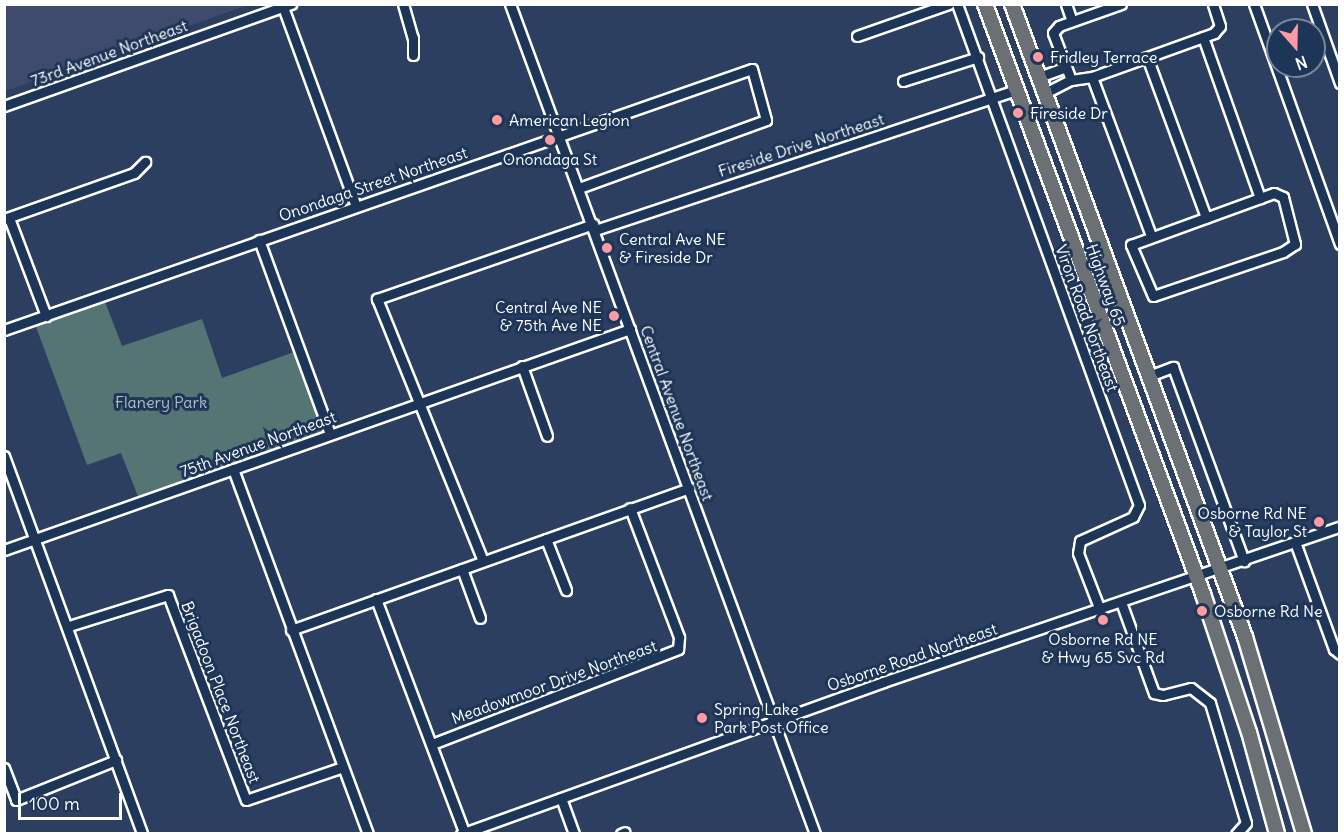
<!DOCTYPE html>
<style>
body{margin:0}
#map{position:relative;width:1344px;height:838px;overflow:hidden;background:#2c3f61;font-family:Delius,sans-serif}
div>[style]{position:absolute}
.built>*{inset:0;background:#3e4b6d}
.green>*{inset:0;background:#557574}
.roads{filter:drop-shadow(2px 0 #fff) drop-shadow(-2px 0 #fff) drop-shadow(0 2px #fff) drop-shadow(0 -2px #fff)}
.minor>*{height:9px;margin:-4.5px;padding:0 4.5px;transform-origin:4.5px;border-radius:4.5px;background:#1d3557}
.highway>*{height:14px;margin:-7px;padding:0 7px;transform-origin:7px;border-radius:7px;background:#6a7074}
.dots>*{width:16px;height:16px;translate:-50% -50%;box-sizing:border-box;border:3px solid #1d3557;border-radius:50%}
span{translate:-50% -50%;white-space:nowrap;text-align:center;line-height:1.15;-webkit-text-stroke:6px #1d3557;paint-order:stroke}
.street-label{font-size:16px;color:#fff}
.poi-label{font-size:16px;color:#fff}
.left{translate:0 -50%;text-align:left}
.right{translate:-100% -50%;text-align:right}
.park-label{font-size:16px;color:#b2c1c0}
.frame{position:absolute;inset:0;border:6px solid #fff;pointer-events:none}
.north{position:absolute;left:1266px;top:18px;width:60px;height:60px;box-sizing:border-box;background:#1d3557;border:2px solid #77869a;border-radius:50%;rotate:160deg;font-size:16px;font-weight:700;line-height:24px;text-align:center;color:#fff}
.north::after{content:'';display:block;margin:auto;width:21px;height:27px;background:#ff9aa2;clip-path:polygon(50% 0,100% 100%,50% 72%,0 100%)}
.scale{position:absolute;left:18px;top:793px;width:104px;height:27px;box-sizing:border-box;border:3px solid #fff;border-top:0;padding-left:8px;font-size:18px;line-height:21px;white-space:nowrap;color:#fff;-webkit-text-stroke:4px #1d3557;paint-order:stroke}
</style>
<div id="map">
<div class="built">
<div style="clip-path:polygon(5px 4px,248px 4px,248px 5px,5px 91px)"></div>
</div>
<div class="green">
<div style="clip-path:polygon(104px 299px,122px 346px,202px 319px,222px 378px,294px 352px,323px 430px,320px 435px,139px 499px,121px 453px,87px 465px,35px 324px)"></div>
</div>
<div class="roads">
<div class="minor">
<div style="left:403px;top:4px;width:35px;rotate:74deg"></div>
<div style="left:413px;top:38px;width:17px;rotate:90deg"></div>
<div style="left:510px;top:4px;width:884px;rotate:69.82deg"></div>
<div style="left:957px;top:4px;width:533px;rotate:70.04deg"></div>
<div style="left:1139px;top:505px;width:13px;rotate:117deg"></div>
<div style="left:1133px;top:517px;width:58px;rotate:155.6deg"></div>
<div style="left:1080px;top:541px;width:12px;rotate:99deg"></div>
<div style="left:1078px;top:553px;width:61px;rotate:68.9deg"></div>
<div style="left:1066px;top:4px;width:18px;rotate:71deg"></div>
<div style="left:1121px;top:4px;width:66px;rotate:160.5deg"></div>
<div style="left:1059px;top:26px;width:9px;rotate:131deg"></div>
<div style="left:1053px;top:33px;width:50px;rotate:69deg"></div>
<div style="left:1071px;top:80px;width:21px;rotate:-8deg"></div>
<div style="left:1092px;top:77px;width:130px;rotate:-19.8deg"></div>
<div style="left:1214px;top:33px;width:9px;rotate:-49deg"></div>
<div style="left:1220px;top:26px;width:23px;rotate:-108deg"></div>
<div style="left:1254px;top:4px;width:255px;rotate:70.3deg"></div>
<div style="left:1312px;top:4px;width:84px;rotate:70.5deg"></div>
<div style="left:283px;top:7px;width:212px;rotate:69.9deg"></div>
<div style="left:857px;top:36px;width:97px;rotate:-19.2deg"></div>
<div style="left:1203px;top:37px;width:171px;rotate:70.5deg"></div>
<div style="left:1147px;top:57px;width:171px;rotate:69.8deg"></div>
<div style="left:1039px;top:77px;width:29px;rotate:-20deg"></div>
<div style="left:1092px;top:77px;width:170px;rotate:69.6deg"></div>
<div style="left:903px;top:81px;width:79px;rotate:-17.7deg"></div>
<div style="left:1045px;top:93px;width:29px;rotate:-27deg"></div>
<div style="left:4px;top:106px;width:305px;rotate:-19.6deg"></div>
<div style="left:1274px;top:193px;width:10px;rotate:24deg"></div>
<div style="left:1283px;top:197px;width:49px;rotate:75.7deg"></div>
<div style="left:1295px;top:244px;width:14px;rotate:146deg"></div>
<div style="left:1283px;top:252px;width:137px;rotate:161.3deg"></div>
<div style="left:1153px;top:296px;width:56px;rotate:-113.3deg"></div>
<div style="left:1131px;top:245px;width:152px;rotate:-20deg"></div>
<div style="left:9px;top:218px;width:105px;rotate:69.3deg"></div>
<div style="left:4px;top:219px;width:138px;rotate:-19.5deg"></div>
<div style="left:134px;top:173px;width:16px;rotate:-45deg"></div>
<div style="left:595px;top:230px;width:445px;rotate:-18.4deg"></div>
<div style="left:259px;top:240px;width:207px;rotate:69.9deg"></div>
<div style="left:4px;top:330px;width:792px;rotate:-19.24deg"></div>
<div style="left:752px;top:69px;width:53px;rotate:74.6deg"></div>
<div style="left:766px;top:120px;width:199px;rotate:160deg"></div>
<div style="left:522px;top:366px;width:74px;rotate:70.3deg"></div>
<div style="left:1149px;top:376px;width:26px;rotate:-21deg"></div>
<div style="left:1173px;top:367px;width:207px;rotate:69.9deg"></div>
<div style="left:4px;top:456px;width:402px;rotate:69.9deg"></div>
<div style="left:233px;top:469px;width:389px;rotate:69.7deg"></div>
<div style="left:546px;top:539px;width:55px;rotate:68.6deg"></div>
<div style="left:1295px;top:542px;width:114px;rotate:70deg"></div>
<div style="left:1334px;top:649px;width:8px;rotate:40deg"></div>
<div style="left:4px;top:550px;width:664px;rotate:-19.44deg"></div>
<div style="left:483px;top:561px;width:283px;rotate:-112deg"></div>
<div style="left:377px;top:299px;width:229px;rotate:-19.1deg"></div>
<div style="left:462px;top:569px;width:52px;rotate:69.8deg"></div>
<div style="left:376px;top:599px;width:249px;rotate:69.3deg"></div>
<div style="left:1121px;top:602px;width:97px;rotate:70.1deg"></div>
<div style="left:1154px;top:693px;width:9px;rotate:13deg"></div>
<div style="left:1163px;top:695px;width:29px;rotate:-14deg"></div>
<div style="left:1191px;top:688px;width:24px;rotate:38deg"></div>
<div style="left:1210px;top:703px;width:125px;rotate:73.3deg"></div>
<div style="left:1246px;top:823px;width:15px;rotate:132deg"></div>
<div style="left:69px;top:626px;width:104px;rotate:-17.4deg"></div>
<div style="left:168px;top:595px;width:219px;rotate:69.2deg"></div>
<div style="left:246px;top:800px;width:102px;rotate:-18.8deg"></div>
<div style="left:291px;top:630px;width:423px;rotate:-19.6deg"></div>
<div style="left:432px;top:744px;width:264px;rotate:-21.1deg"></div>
<div style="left:678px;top:649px;width:12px;rotate:-85deg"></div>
<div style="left:679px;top:637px;width:138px;rotate:-110.8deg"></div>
<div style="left:4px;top:768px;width:34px;rotate:69deg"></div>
<div style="left:16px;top:800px;width:108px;rotate:-21.8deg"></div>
<div style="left:561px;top:798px;width:38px;rotate:70deg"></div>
<div style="left:461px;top:834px;width:449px;rotate:-19.8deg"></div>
<div style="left:883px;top:682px;width:483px;rotate:-18.8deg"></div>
<div style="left:621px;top:834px;width:4px;rotate:-27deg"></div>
</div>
<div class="highway">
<div style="left:985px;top:4px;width:629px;rotate:69.72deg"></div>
<div style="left:1203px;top:594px;width:145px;rotate:71.6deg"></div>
<div style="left:1249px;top:732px;width:106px;rotate:74.6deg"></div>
<div style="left:1012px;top:4px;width:675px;rotate:69.79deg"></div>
<div style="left:1245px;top:637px;width:206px;rotate:73.3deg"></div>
</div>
</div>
<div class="dots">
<div style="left:1038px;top:57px;background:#ff9aa2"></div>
<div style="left:1018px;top:113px;background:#ff9aa2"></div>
<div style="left:497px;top:120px;background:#ff9aa2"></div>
<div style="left:550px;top:140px;background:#ff9aa2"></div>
<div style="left:607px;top:248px;background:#ff9aa2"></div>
<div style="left:614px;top:316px;background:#ff9aa2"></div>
<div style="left:1319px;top:522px;background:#ff9aa2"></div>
<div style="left:1202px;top:611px;background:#ff9aa2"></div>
<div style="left:1103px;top:620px;background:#ff9aa2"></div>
<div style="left:702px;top:718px;background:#ff9aa2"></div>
</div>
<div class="street-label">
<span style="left:109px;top:53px;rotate:-20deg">73rd Avenue Northeast</span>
<span style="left:801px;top:145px;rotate:-18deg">Fireside Drive Northeast</span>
<span style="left:373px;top:184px;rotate:-19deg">Onondaga Street Northeast</span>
<span style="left:1106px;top:285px;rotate:70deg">Highway 65</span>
<span style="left:1087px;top:318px;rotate:70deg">Viron Road Northeast</span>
<span style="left:677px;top:413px;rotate:70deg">Central Avenue Northeast</span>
<span style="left:258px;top:444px;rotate:-20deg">75th Avenue Northeast</span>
<span style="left:912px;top:657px;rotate:-19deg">Osborne Road Northeast</span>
<span style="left:554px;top:682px;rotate:-20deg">Meadowmoor Drive Northeast</span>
<span style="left:221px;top:692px;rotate:69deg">Brigadoon Place Northeast</span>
</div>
<div class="poi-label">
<span class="left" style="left:1050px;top:57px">Fridley Terrace</span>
<span class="left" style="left:1030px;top:113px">Fireside Dr</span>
<span class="left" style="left:509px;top:120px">American Legion</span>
<span style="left:550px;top:159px">Onondaga St</span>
<span class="left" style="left:619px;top:248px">Central Ave NE<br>&amp; Fireside Dr</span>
<span class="right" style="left:602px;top:316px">Central Ave NE<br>&amp; 75th Ave NE</span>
<span class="right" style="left:1307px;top:522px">Osborne Rd NE<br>&amp; Taylor St</span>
<span class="left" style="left:1214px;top:611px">Osborne Rd Ne</span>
<span style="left:1103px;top:648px">Osborne Rd NE<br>&amp; Hwy 65 Svc Rd</span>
<span class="left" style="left:714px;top:718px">Spring Lake<br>Park Post Office</span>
</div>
<div class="park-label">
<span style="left:161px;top:402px">Flanery Park</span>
</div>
<div class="frame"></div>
<div class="north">N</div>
<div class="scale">100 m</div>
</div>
